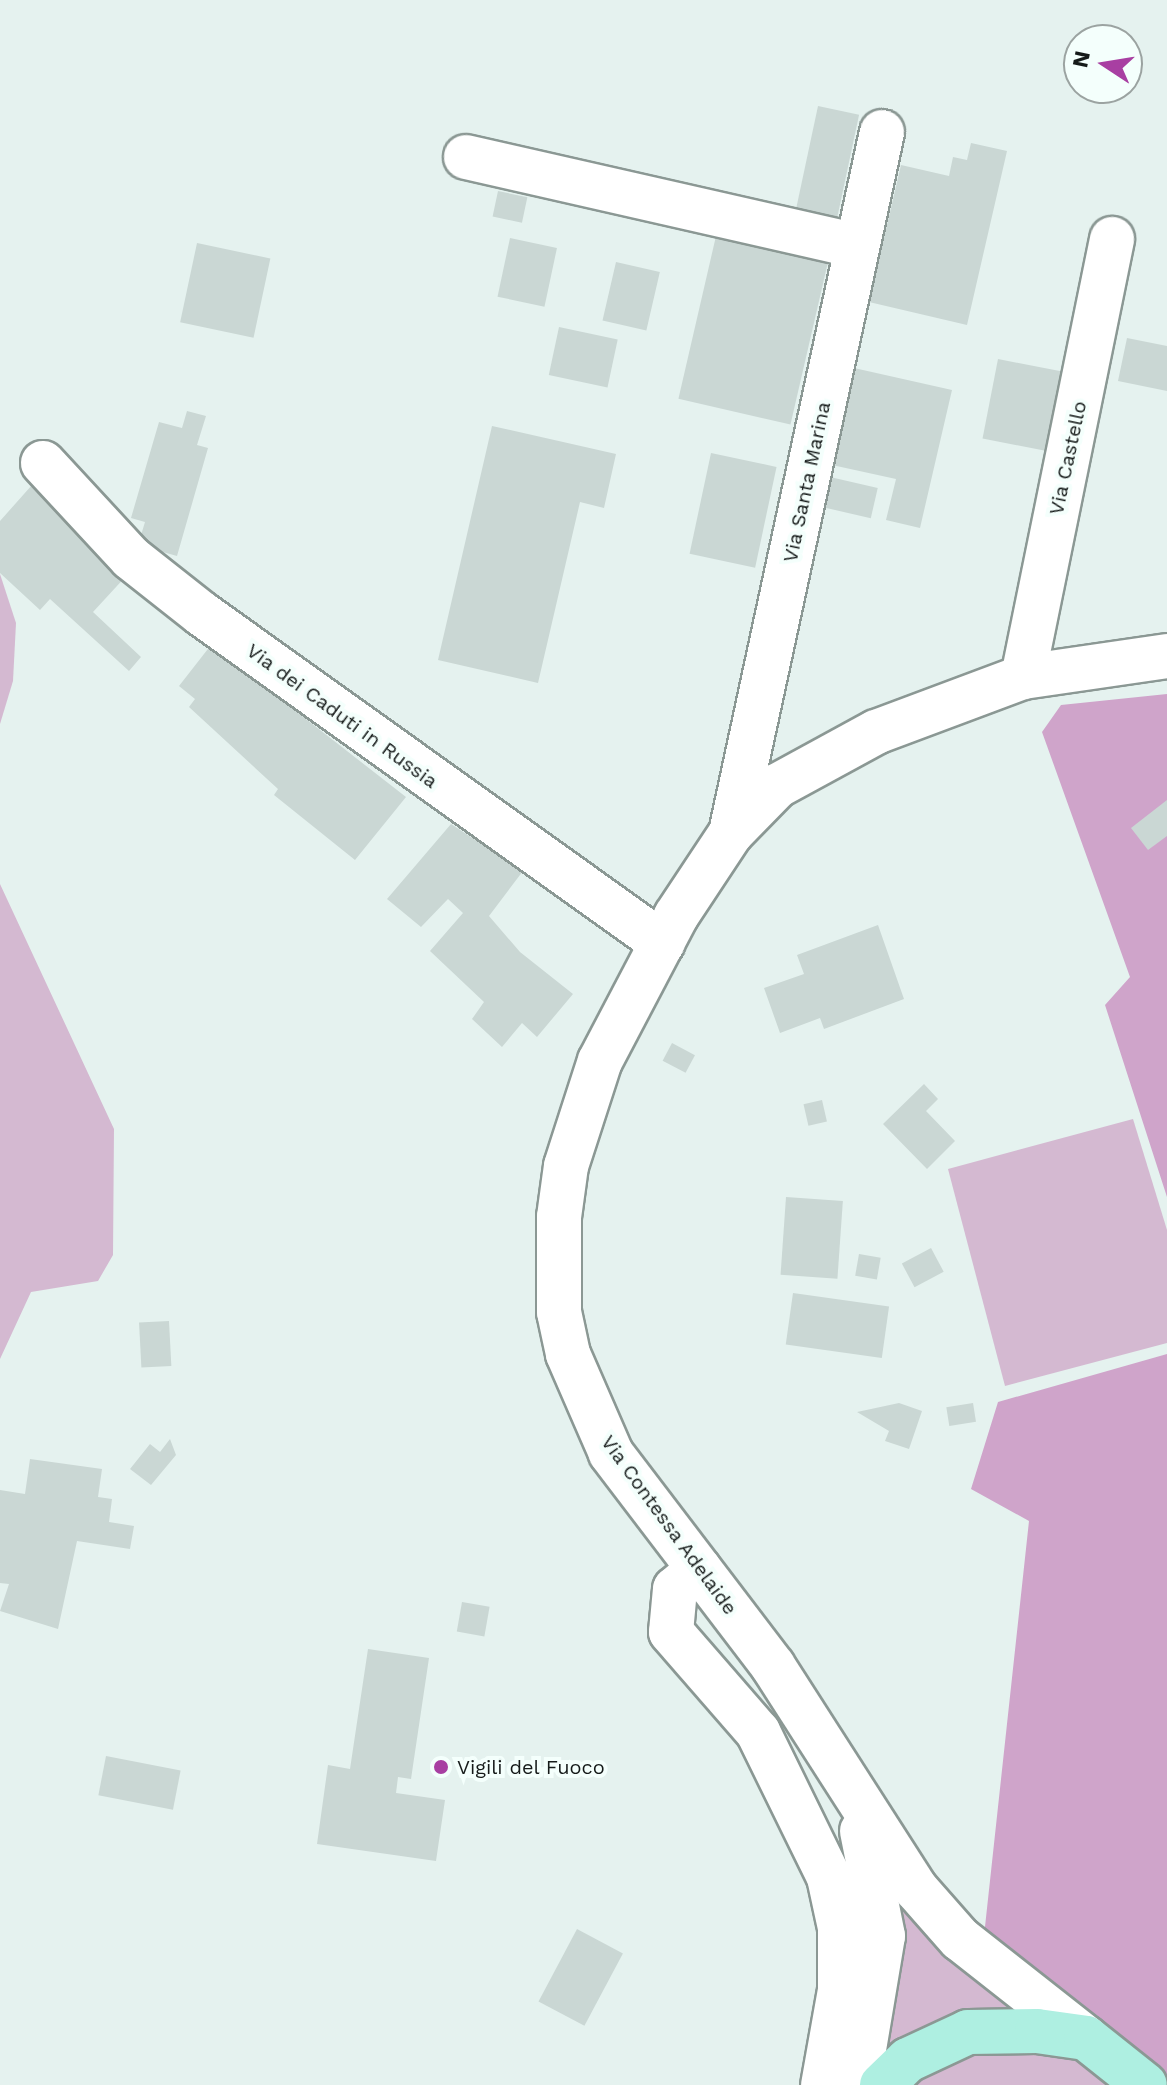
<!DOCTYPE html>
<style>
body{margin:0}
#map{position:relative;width:1167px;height:2085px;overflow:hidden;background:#e5f2ef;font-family:"Work Sans",sans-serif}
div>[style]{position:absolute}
.green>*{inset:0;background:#d4b9d1}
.forest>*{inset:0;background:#cfa4ca}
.building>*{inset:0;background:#cad7d4;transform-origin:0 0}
.roads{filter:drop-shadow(2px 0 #8b9894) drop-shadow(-2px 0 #8b9894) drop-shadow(0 2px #8b9894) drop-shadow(0 -2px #8b9894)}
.minor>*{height:44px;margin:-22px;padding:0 22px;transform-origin:22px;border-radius:22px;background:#fff}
.major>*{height:44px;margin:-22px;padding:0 22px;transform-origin:22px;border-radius:22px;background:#aeefe1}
.dots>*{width:22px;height:22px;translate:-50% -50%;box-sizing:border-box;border:4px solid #f4fffc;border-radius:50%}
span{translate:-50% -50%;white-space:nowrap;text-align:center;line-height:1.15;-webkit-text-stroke:8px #f4fffc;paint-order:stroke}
.street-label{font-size:20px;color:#151a19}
.poi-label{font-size:20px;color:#151a19}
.left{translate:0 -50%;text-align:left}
.north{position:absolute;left:1063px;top:24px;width:80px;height:80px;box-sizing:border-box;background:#f4fffc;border:2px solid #9ba3a1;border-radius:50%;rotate:282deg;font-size:22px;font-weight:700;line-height:32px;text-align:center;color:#151a19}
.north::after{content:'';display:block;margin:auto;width:28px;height:36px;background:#a83fa2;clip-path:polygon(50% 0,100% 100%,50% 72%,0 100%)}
</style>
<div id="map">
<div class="green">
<div style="clip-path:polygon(0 574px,16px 623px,13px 681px,0 724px)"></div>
<div style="clip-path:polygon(0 884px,114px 1129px,113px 1255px,98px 1281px,31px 1292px,0 1359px)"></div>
<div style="clip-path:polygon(1133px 1119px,1167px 1230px,1167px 1343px,1005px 1386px,948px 1169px)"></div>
<div style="clip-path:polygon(894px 1878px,1049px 2021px,881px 2071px)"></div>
<div style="clip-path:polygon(965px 2049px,1077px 2055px,1120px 2085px,904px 2085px)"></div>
</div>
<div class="forest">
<div style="clip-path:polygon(1167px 694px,1167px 1197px,1105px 1005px,1130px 977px,1042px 732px,1061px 705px)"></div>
<div style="clip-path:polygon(1167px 1354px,1167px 2083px,984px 1936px,1029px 1521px,971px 1489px,998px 1402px)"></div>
</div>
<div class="building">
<div style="left:818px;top:106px;width:42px;height:109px;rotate:12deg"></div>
<div style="clip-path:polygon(971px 143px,1007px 151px,967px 325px,869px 302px,901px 165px,949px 176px,953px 157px,967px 160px)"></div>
<div style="left:498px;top:191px;width:30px;height:26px;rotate:12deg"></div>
<div style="left:716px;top:236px;width:115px;height:167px;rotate:13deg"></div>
<div style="left:510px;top:238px;width:48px;height:60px;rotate:12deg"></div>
<div style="left:197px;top:243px;width:75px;height:81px;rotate:12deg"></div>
<div style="left:616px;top:262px;width:45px;height:60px;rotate:13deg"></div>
<div style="left:559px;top:327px;width:60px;height:49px;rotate:12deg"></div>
<div style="clip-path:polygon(1127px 338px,1167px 346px,1167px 391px,1118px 381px)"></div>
<div style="left:998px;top:359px;width:68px;height:81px;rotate:11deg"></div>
<div style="clip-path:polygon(854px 368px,952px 390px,920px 528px,886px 520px,896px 479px,832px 465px)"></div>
<div style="clip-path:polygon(187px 411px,206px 416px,197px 445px,208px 448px,177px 556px,138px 545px,145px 522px,131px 518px,159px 422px,182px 428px)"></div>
<div style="clip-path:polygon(492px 426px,616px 454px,604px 508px,580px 502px,538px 683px,438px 660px)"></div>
<div style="left:711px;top:453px;width:67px;height:103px;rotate:12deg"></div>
<div style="left:830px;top:477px;width:49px;height:31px;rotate:13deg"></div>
<div style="clip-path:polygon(32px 485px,128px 574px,93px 612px,141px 657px,129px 671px,50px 599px,40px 610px,0 573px,0 521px)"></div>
<div style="clip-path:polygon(211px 645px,406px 797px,355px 860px,274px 795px,278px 789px,189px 707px,195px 699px,179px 686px)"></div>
<div style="clip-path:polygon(1167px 800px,1167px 836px,1148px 850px,1131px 828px)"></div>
<div style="clip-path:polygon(451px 824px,523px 871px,489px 916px,520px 952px,573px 994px,537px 1037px,522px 1023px,502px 1047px,472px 1019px,484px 1002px,430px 951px,463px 913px,448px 899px,421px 927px,387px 899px)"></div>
<div style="clip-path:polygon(878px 925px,904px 999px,824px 1029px,820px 1018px,780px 1033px,764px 988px,804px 974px,797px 955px)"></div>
<div style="left:672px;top:1043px;width:26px;height:20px;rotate:28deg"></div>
<div style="clip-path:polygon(924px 1084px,938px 1099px,926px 1111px,955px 1141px,927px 1169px,883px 1124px)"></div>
<div style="left:822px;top:1100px;width:22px;height:19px;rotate:77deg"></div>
<div style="left:786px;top:1197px;width:57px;height:78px;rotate:4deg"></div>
<div style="left:931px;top:1248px;width:27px;height:33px;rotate:62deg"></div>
<div style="left:859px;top:1254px;width:22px;height:22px;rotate:10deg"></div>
<div style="left:793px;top:1293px;width:97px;height:52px;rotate:8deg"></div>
<div style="left:169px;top:1321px;width:45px;height:30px;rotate:87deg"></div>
<div style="clip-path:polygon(899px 1403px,922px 1411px,909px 1449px,885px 1441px,889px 1431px,857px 1412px)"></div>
<div style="left:973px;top:1403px;width:19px;height:27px;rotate:81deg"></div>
<div style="clip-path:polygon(170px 1439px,176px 1455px,151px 1485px,130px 1469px,150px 1444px,160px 1452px)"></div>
<div style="clip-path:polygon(30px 1459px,102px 1469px,98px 1497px,112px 1499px,109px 1522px,134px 1526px,130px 1549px,77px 1541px,58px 1629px,0 1611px,9px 1584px,0 1583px,0 1490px,25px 1494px)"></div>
<div style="left:462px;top:1602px;width:28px;height:30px;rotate:10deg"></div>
<div style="clip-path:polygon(368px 1649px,429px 1658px,411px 1779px,398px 1777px,396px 1793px,445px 1800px,436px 1861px,317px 1844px,328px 1765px,350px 1769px)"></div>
<div style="left:106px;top:1756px;width:76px;height:40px;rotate:11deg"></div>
<div style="left:577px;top:1929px;width:52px;height:82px;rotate:28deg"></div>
</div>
<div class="roads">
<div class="minor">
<div style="left:466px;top:157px;width:401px;rotate:12.8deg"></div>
<div style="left:43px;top:463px;width:129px;rotate:47.2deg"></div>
<div style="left:131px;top:558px;width:90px;rotate:38.3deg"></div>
<div style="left:202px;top:614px;width:566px;rotate:35.57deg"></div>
<div style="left:1023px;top:677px;width:447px;rotate:-78.5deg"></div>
<div style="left:731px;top:833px;width:717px;rotate:-77.84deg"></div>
<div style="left:699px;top:1569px;width:31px;rotate:140deg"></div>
<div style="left:675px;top:1589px;width:43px;rotate:95.3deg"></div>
<div style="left:671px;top:1632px;width:133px;rotate:49deg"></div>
<div style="left:758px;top:1732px;width:161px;rotate:63.9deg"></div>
<div style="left:829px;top:1877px;width:52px;rotate:77.8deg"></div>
<div style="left:840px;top:1928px;width:62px;rotate:90deg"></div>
<div style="left:840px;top:1990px;width:97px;rotate:100.1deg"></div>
<div style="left:1086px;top:2038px;width:160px;rotate:-141.8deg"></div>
<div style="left:960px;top:1939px;width:67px;rotate:-131.3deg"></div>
<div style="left:916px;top:1889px;width:265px;rotate:-122.7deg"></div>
<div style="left:773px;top:1666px;width:268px;rotate:-127.3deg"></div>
<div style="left:611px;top:1453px;width:108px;rotate:-113.5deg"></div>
<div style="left:568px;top:1354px;width:43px;rotate:-102.1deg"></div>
<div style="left:559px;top:1312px;width:95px;rotate:-90deg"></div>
<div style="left:559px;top:1217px;width:51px;rotate:-82.2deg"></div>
<div style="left:566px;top:1166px;width:110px;rotate:-72.1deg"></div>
<div style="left:600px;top:1061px;width:164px;rotate:-62.3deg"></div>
<div style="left:676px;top:916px;width:100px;rotate:-56.5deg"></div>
<div style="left:731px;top:833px;width:66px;rotate:-45.6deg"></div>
<div style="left:777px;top:786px;width:113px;rotate:-28.6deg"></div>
<div style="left:876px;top:732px;width:157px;rotate:-20.5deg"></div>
<div style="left:1023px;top:677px;width:146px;rotate:-8.3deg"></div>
<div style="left:858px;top:2085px;width:151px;rotate:-80.5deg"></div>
<div style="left:883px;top:1936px;width:107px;rotate:-101.3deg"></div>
</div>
<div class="major">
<div style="left:882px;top:2085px;width:36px;rotate:-44deg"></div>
<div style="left:908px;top:2060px;width:66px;rotate:-25deg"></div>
<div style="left:968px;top:2032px;width:69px;rotate:-0.8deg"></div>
<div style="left:1037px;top:2031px;width:49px;rotate:8.1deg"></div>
<div style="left:1086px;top:2038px;width:75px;rotate:38.5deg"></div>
</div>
</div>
<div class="dots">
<div style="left:441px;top:1767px;background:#a83fa2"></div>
</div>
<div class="street-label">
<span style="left:1068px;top:458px;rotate:-78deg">Via Castello</span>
<span style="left:807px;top:482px;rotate:-78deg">Via Santa Marina</span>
<span style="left:342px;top:716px;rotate:36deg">Via dei Caduti in Russia</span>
<span style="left:669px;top:1525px;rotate:54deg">Via Contessa Adelaide</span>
</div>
<div class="poi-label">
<span class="left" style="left:457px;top:1767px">Vigili del Fuoco</span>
</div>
<div class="north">N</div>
</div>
